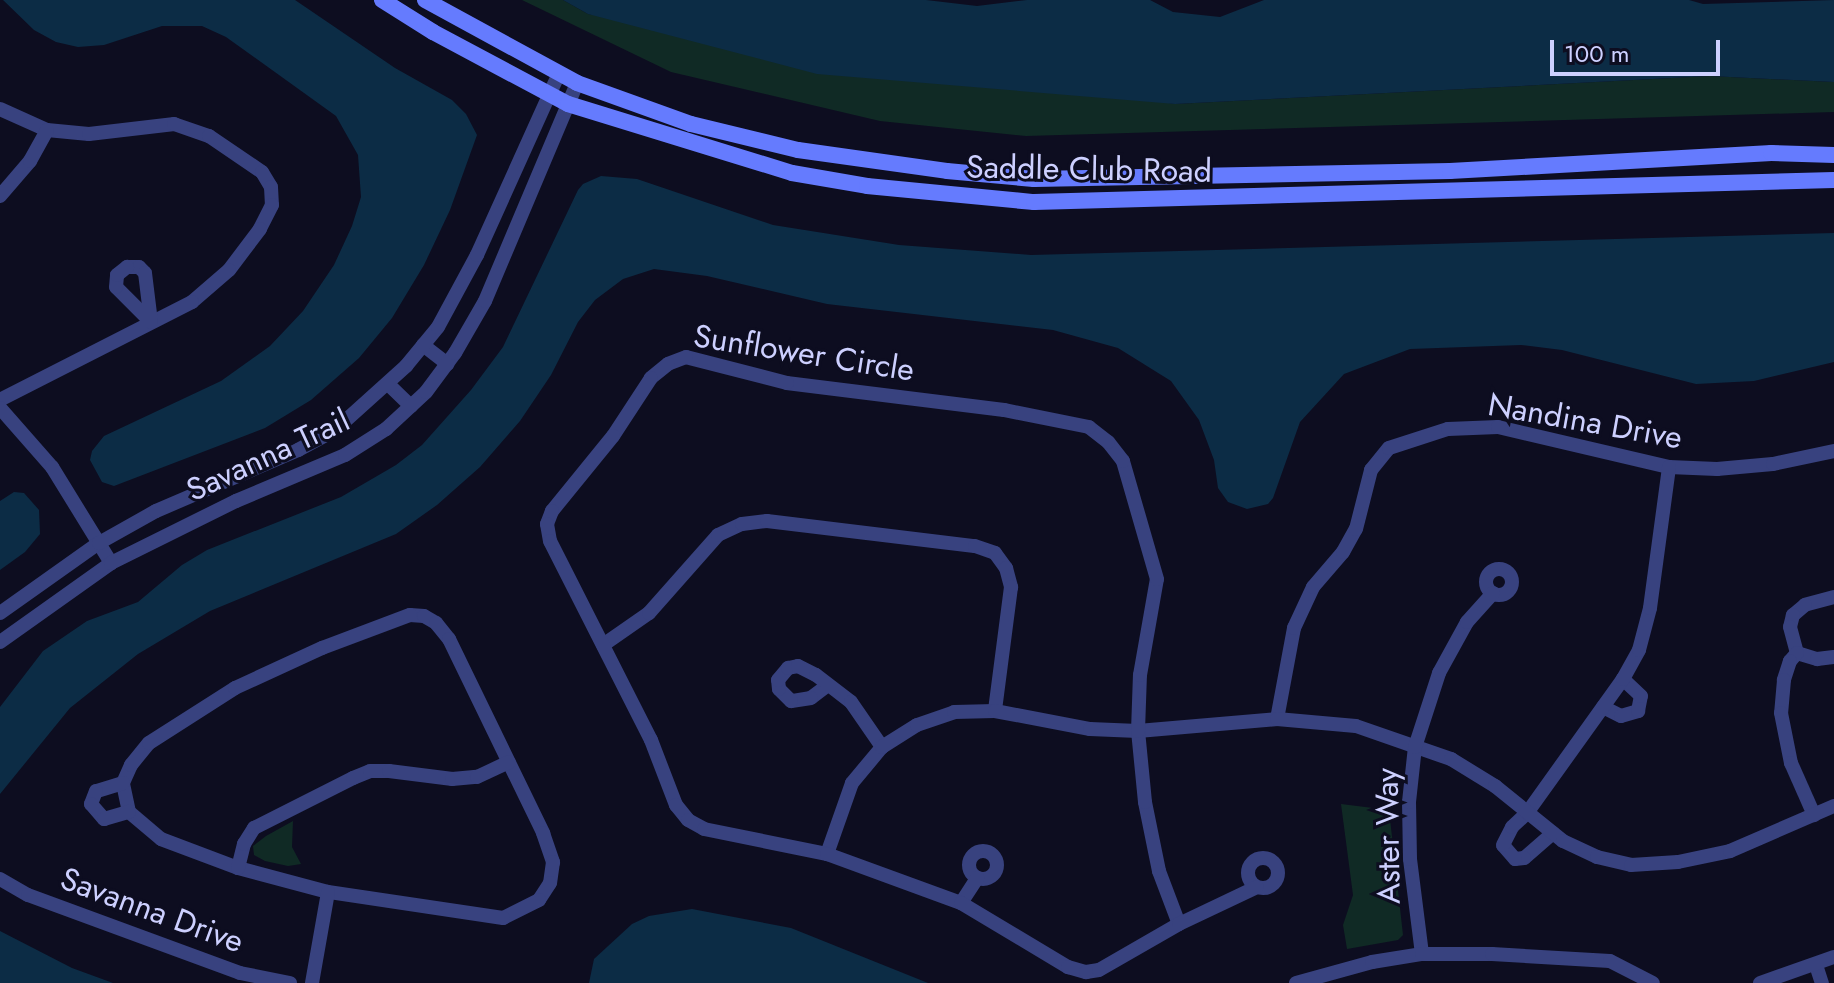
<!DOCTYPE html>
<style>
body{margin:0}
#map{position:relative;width:1834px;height:983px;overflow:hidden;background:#0d0d20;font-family:Jost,sans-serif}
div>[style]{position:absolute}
.green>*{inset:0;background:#102a25}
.water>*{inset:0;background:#0c2c45}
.street>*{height:14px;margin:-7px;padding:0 7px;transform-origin:7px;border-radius:7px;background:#38427f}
.street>.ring{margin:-7px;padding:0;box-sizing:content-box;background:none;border:14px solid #38427f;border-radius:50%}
.secondary>*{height:16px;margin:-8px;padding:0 8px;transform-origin:8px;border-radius:8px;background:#657bfe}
span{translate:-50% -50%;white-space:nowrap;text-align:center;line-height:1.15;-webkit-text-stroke:6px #0d0d20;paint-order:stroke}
.street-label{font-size:32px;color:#cdd0ff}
.scale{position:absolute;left:1550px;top:40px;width:170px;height:36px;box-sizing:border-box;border:4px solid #cdd0ff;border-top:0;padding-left:10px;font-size:24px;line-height:28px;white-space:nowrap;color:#cdd0ff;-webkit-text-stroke:6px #0d0d20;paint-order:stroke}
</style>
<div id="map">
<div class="green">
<div style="clip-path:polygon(522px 0,563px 0,588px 14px,1175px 104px,1710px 76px,1834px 82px,1834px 112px,1026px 136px,880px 121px,671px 72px)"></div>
<div style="clip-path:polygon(1341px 804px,1389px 810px,1403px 935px,1398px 940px,1347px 949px,1343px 925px,1353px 895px)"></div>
<div style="clip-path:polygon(293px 821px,292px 847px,301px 864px,288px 866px,265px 861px,254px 855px,253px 846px,266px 836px)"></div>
</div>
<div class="water">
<div style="clip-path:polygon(3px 0,295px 0,395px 68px,452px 100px,466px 114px,477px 135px,450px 210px,424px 265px,392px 318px,359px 358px,311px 400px,265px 428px,114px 486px,102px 482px,90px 460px,92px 451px,104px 436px,221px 381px,270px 346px,303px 311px,334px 265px,352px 226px,361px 197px,358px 155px,336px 116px,226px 37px,202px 26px,162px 26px,104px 45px,78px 47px,56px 42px,34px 30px)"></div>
<div style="clip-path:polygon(563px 0,926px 0,977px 6px,1027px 0,1150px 0,1173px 12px,1220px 17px,1264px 0,1689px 0,1703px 4px,1834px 0,1834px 82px,1710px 76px,1175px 104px,817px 74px,588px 14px)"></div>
<div style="clip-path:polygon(601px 176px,637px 179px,773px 225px,899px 245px,1031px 255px,1834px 233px,1834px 362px,1754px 381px,1696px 384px,1562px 350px,1521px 345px,1410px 349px,1344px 374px,1300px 422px,1273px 498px,1268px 504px,1247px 509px,1228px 502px,1218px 488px,1214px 460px,1199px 420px,1171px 381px,1118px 348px,1053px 330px,827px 304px,707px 276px,654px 269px,623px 279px,595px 300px,578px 322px,551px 375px,520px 421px,480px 467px,437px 505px,396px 534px,210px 611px,138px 654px,70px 708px,0 794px,0 707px,43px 651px,87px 621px,138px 602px,182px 565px,207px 550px,341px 497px,396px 465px,422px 445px,471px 390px,503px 347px,578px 190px,583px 184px)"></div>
<div style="clip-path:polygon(14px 492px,24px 493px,39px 510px,40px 534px,25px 552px,0 570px,0 501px)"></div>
<div style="clip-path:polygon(692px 909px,791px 928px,928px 983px,589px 983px,594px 959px,632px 924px,649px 916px)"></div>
<div style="clip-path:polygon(0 931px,72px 968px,113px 983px,0 983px)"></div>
</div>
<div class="street">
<div style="left:0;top:109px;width:51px;rotate:24.1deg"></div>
<div style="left:47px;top:130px;width:42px;rotate:5.4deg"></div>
<div style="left:89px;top:134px;width:86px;rotate:-6.7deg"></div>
<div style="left:174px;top:124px;width:37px;rotate:19deg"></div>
<div style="left:209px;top:136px;width:64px;rotate:34.2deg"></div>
<div style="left:262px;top:172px;width:17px;rotate:59deg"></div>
<div style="left:271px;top:187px;width:18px;rotate:87deg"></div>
<div style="left:272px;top:205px;width:27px;rotate:117deg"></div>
<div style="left:260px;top:229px;width:51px;rotate:127.1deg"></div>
<div style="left:229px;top:270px;width:49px;rotate:139.1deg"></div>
<div style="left:192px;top:302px;width:216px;rotate:153deg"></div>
<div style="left:0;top:196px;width:46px;rotate:-49.4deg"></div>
<div style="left:30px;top:161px;width:35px;rotate:-61deg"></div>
<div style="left:127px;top:267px;width:12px"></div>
<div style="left:139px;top:267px;width:8px;rotate:45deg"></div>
<div style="left:145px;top:273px;width:49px;rotate:83deg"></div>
<div style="left:151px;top:322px;width:49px;rotate:-135deg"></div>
<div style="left:116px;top:287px;width:12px;rotate:-85deg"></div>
<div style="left:117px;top:275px;width:13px;rotate:-39deg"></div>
<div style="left:423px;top:345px;width:31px;rotate:38deg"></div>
<div style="left:388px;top:384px;width:32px;rotate:44deg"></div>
<div style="left:0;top:408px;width:79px;rotate:48.6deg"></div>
<div style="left:52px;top:467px;width:113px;rotate:58.4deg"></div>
<div class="ring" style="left:1486px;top:569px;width:12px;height:12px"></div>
<div style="left:1834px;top:597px;width:30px;rotate:165deg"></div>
<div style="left:1805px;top:605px;width:16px;rotate:140deg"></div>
<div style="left:1793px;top:615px;width:12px;rotate:104deg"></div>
<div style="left:1790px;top:627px;width:27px;rotate:75deg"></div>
<div style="left:1797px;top:653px;width:21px;rotate:17deg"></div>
<div style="left:1817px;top:659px;width:17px;rotate:-7deg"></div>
<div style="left:0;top:613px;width:121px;rotate:-35.3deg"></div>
<div style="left:99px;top:543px;width:65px;rotate:-29.3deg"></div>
<div style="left:156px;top:511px;width:155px;rotate:-23.2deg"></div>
<div style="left:298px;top:450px;width:42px;rotate:-28.4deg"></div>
<div style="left:335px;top:430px;width:96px;rotate:-42deg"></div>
<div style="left:406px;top:366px;width:50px;rotate:-50.6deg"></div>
<div style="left:438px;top:327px;width:82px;rotate:-61.6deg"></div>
<div style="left:477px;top:255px;width:200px;rotate:-65.7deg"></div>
<div style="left:410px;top:615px;width:14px;rotate:4deg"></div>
<div style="left:424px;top:616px;width:14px;rotate:30deg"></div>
<div style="left:436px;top:623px;width:21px;rotate:51deg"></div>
<div style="left:449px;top:639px;width:216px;rotate:64.1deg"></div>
<div style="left:543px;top:833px;width:31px;rotate:71deg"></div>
<div style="left:553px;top:862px;width:21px;rotate:98deg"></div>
<div style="left:550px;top:883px;width:20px;rotate:123deg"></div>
<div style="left:539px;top:900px;width:40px;rotate:153.4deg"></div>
<div style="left:503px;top:918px;width:177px;rotate:-171.5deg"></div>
<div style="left:328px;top:892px;width:93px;rotate:-165.1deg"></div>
<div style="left:238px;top:868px;width:82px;rotate:-159.4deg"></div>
<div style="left:161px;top:839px;width:42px;rotate:-139.8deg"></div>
<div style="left:129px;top:812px;width:30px;rotate:-102deg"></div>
<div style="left:123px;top:783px;width:20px;rotate:-66deg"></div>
<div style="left:131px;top:765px;width:28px;rotate:-51deg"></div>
<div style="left:149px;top:743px;width:102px;rotate:-32.6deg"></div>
<div style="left:235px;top:688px;width:96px;rotate:-24.7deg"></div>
<div style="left:322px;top:648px;width:94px;rotate:-20.6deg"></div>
<div style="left:0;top:642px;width:136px;rotate:-35.4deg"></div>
<div style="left:111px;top:563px;width:140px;rotate:-26.4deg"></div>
<div style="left:236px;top:501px;width:118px;rotate:-22.9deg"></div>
<div style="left:345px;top:455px;width:49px;rotate:-32.4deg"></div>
<div style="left:386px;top:429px;width:54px;rotate:-42.8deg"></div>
<div style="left:426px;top:392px;width:49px;rotate:-53.4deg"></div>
<div style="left:455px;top:353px;width:60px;rotate:-60deg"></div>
<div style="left:485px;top:301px;width:237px;rotate:-67.1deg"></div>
<div style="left:603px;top:645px;width:56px;rotate:-34.8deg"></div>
<div style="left:649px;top:613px;width:104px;rotate:-48.5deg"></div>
<div style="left:718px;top:535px;width:26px;rotate:-25deg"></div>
<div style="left:742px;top:524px;width:25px;rotate:-7deg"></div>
<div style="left:767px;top:521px;width:209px;rotate:6.9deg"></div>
<div style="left:975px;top:546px;width:21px;rotate:19deg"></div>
<div style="left:995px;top:553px;width:19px;rotate:54deg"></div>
<div style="left:1006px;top:568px;width:20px;rotate:75deg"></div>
<div style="left:1011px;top:587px;width:125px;rotate:97.4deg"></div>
<div style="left:1797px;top:653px;width:11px;rotate:131deg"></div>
<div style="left:1790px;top:661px;width:20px;rotate:108deg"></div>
<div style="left:1784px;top:680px;width:33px;rotate:95deg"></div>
<div style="left:1781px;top:713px;width:51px;rotate:78.7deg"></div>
<div style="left:1791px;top:763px;width:57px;rotate:66.1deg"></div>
<div style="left:828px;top:685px;width:21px;rotate:143deg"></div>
<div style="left:811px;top:698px;width:20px;rotate:171deg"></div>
<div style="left:791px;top:701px;width:17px;rotate:-135deg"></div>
<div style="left:779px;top:689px;width:9px;rotate:-96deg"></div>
<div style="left:778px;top:680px;width:16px;rotate:-50deg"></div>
<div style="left:788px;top:668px;width:10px;rotate:-11deg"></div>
<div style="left:798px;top:666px;width:20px;rotate:27deg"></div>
<div style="left:816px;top:675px;width:44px;rotate:37.6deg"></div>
<div style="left:851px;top:702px;width:55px;rotate:55.4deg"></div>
<div style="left:1603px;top:707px;width:20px;rotate:27deg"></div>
<div style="left:1621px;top:716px;width:18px;rotate:-16deg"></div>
<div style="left:1638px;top:711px;width:15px;rotate:-79deg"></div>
<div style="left:1641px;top:696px;width:25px;rotate:-137deg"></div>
<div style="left:1277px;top:719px;width:93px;rotate:-79.4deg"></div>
<div style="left:1294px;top:628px;width:45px;rotate:-65.1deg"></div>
<div style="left:1313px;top:587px;width:46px;rotate:-49.4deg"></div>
<div style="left:1343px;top:552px;width:26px;rotate:-61deg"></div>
<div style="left:1356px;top:529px;width:61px;rotate:-75.7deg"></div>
<div style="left:1371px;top:470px;width:28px;rotate:-51deg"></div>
<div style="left:1389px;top:448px;width:62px;rotate:-17.9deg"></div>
<div style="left:1448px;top:429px;width:50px;rotate:-2.3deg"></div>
<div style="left:1498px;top:427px;width:176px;rotate:13.2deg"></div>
<div style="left:1669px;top:467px;width:48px;rotate:2.4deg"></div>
<div style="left:1717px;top:469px;width:56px;rotate:-5.1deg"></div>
<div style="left:1773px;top:464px;width:62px;rotate:-12deg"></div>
<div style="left:123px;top:783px;width:28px;rotate:163deg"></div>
<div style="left:96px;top:791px;width:14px;rotate:111deg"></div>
<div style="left:91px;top:804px;width:20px;rotate:49deg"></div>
<div style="left:104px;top:819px;width:26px;rotate:-16deg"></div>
<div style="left:1553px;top:833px;width:38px;rotate:139deg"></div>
<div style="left:1524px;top:858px;width:9px;rotate:174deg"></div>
<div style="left:1515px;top:859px;width:18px;rotate:-131deg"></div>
<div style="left:1503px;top:845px;width:20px;rotate:-63deg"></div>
<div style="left:1512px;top:827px;width:21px;rotate:-43deg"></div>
<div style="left:1527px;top:813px;width:165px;rotate:-54.4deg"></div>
<div style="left:1623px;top:679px;width:33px;rotate:-61deg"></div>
<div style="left:1639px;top:650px;width:43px;rotate:-75.3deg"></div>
<div style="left:1650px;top:608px;width:142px;rotate:-82.3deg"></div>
<div class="ring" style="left:969px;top:851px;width:14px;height:14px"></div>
<div style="left:827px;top:854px;width:75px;rotate:-70.6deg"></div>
<div style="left:852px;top:783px;width:47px;rotate:-50.2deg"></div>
<div style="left:882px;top:747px;width:41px;rotate:-32.2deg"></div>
<div style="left:917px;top:725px;width:39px;rotate:-19deg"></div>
<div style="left:954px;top:712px;width:41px;rotate:-1.4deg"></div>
<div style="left:995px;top:711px;width:97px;rotate:10.7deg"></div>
<div style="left:1090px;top:729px;width:48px;rotate:2.4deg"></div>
<div style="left:1138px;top:731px;width:140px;rotate:-4.9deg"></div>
<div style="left:1277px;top:719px;width:79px;rotate:5.1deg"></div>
<div style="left:1356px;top:726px;width:101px;rotate:19.2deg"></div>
<div style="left:1451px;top:759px;width:52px;rotate:31.5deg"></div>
<div style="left:1495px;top:786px;width:87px;rotate:39deg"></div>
<div style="left:1563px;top:841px;width:38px;rotate:25deg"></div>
<div style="left:1597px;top:857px;width:35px;rotate:13deg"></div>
<div style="left:1631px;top:865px;width:47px;rotate:-3.7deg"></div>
<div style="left:1678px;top:862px;width:53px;rotate:-11.9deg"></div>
<div style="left:1730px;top:851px;width:113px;rotate:-23.4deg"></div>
<div class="ring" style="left:1248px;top:858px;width:16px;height:16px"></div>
<div style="left:238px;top:868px;width:25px;rotate:-76deg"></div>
<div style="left:244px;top:844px;width:19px;rotate:-58deg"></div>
<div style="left:254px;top:828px;width:111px;rotate:-26.8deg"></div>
<div style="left:353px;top:778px;width:18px;rotate:-22deg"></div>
<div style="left:370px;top:771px;width:19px"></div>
<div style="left:389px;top:771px;width:64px;rotate:7.2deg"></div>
<div style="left:452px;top:779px;width:25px;rotate:-5deg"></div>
<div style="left:477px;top:777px;width:35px;rotate:-25deg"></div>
<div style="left:0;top:879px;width:32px;rotate:30deg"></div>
<div style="left:28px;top:895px;width:226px;rotate:20.2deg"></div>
<div style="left:240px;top:973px;width:51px;rotate:11.3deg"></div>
<div style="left:961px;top:903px;width:30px;rotate:-57deg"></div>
<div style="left:1179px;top:924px;width:57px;rotate:-110.7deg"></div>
<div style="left:1159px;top:871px;width:70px;rotate:-101.5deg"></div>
<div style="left:1145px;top:802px;width:71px;rotate:-95.6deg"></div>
<div style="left:1138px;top:731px;width:56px;rotate:-88deg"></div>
<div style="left:1140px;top:675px;width:97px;rotate:-80deg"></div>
<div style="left:1157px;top:579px;width:123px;rotate:-106.1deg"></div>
<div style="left:1123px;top:461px;width:24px;rotate:-128deg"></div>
<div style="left:1108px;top:442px;width:24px;rotate:-142deg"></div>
<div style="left:1089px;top:427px;width:87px;rotate:-168.7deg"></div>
<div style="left:1004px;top:410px;width:219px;rotate:-172.9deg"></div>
<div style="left:787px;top:383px;width:104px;rotate:-165.6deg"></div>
<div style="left:686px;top:357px;width:19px;rotate:159deg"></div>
<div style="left:668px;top:364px;width:22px;rotate:141deg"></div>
<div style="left:651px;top:378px;width:69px;rotate:123.2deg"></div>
<div style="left:613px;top:436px;width:97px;rotate:129.1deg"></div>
<div style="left:552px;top:511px;width:14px;rotate:111deg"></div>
<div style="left:547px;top:524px;width:17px;rotate:80deg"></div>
<div style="left:550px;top:541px;width:223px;rotate:63.1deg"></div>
<div style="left:651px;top:740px;width:70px;rotate:69deg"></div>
<div style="left:676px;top:805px;width:19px;rotate:51deg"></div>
<div style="left:688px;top:820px;width:18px;rotate:29deg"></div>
<div style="left:704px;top:829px;width:126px;rotate:11.5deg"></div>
<div style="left:827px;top:854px;width:143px;rotate:20.1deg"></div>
<div style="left:961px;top:903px;width:125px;rotate:30.9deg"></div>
<div style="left:1068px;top:967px;width:19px;rotate:16deg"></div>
<div style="left:1086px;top:972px;width:13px;rotate:-9deg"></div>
<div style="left:1099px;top:970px;width:92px;rotate:-29.9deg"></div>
<div style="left:1179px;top:924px;width:86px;rotate:-25.4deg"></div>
<div style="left:1422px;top:954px;width:96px;rotate:-97.2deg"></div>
<div style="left:1410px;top:859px;width:57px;rotate:-91deg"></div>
<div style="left:1409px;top:802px;width:55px;rotate:-83.8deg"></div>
<div style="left:1415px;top:747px;width:78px;rotate:-72deg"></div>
<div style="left:1439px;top:673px;width:58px;rotate:-61.2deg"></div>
<div style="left:1467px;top:622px;width:39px;rotate:-48deg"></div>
<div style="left:1816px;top:965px;width:19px;rotate:72deg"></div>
<div style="left:312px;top:983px;width:92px;rotate:-80deg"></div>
<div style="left:1296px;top:983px;width:79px;rotate:-15.4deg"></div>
<div style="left:1372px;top:962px;width:51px;rotate:-9.1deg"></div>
<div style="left:1422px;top:954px;width:70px"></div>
<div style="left:1492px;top:954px;width:118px;rotate:3.4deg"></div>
<div style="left:1610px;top:961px;width:48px;rotate:27.1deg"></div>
<div style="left:1760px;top:983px;width:78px;rotate:-19.4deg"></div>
</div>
<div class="secondary">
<div style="left:382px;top:0;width:60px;rotate:32.1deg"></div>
<div style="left:433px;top:32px;width:153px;rotate:28.1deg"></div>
<div style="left:568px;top:104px;width:234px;rotate:17.1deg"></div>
<div style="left:792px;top:173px;width:76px;rotate:9.8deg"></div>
<div style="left:867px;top:186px;width:168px;rotate:5.5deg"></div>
<div style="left:1034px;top:202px;width:800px;rotate:-1.58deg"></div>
<div style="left:425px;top:0;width:173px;rotate:28.6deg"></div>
<div style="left:577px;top:83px;width:121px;rotate:19.8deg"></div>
<div style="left:691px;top:124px;width:110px;rotate:13.7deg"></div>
<div style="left:798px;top:150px;width:150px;rotate:8deg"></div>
<div style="left:947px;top:171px;width:87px;rotate:5.3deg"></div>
<div style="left:1034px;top:179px;width:416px;rotate:-1.1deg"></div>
<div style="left:1450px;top:171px;width:322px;rotate:-3.2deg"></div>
<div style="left:1771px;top:153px;width:63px;rotate:1.8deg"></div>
</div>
<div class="street-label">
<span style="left:1089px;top:169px;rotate:1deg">Saddle Club Road</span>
<span style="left:804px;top:353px;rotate:9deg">Sunflower Circle</span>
<span style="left:1585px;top:421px;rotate:10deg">Nandina Drive</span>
<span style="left:268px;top:455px;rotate:-25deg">Savanna Trail</span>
<span style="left:1388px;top:836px;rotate:-91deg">Aster Way</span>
<span style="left:152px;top:910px;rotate:20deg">Savanna Drive</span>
</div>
<div class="scale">100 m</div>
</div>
